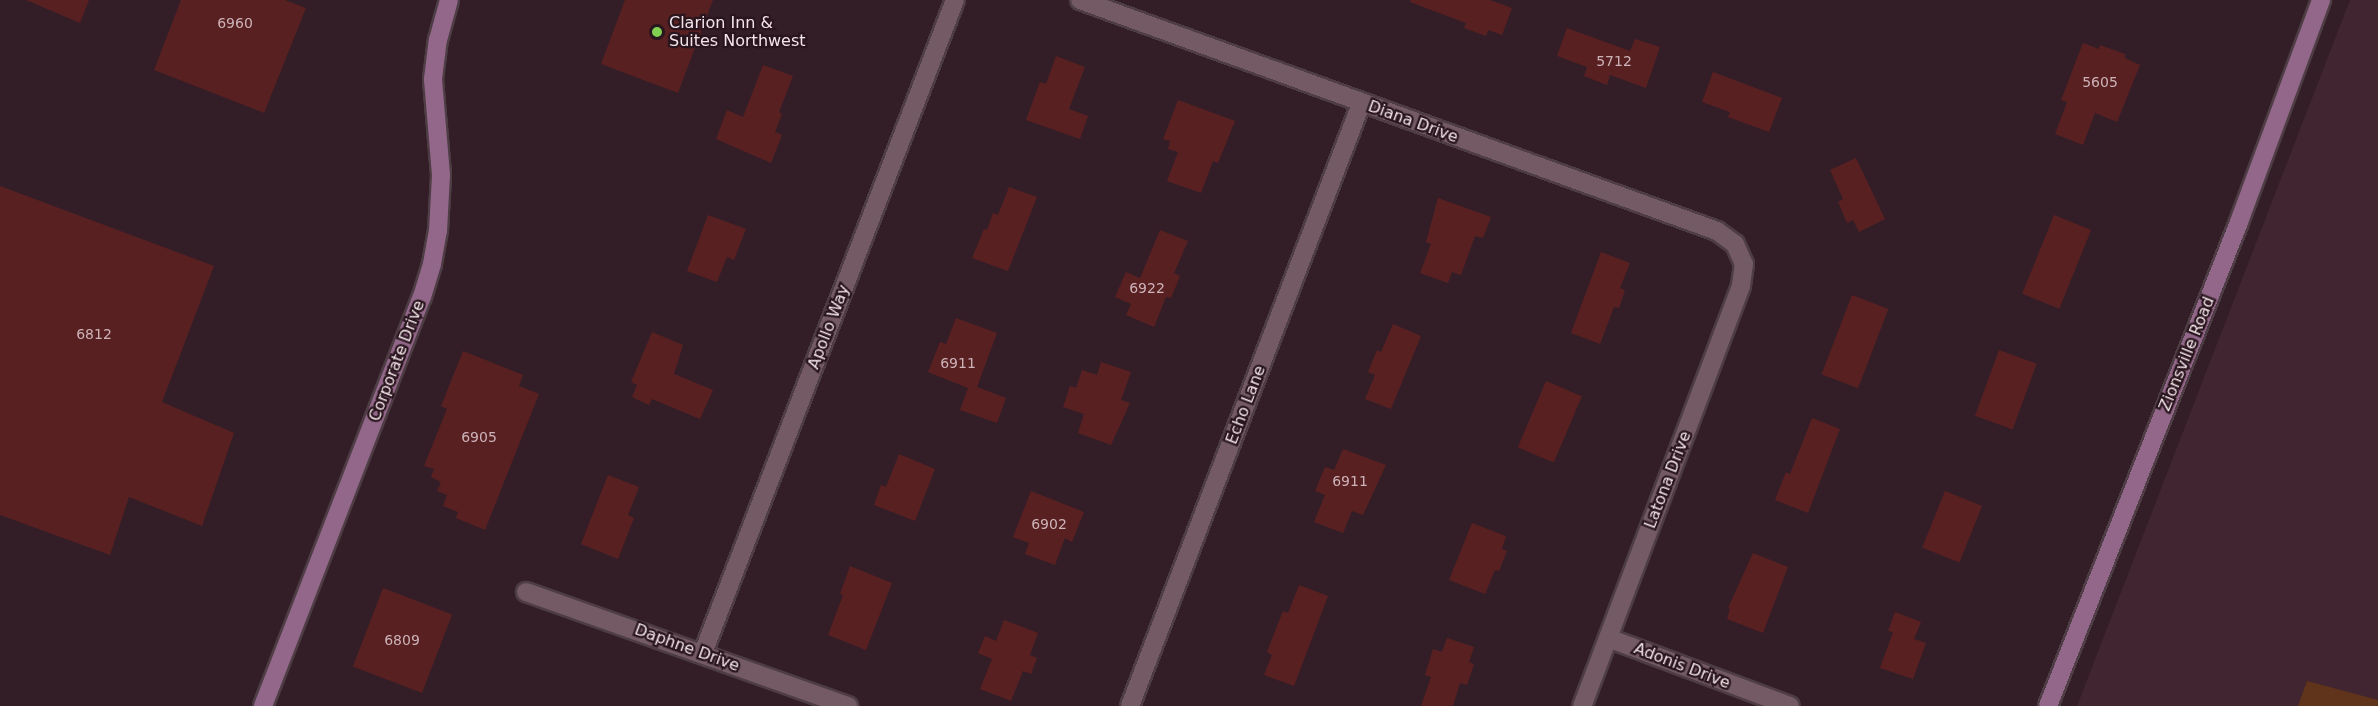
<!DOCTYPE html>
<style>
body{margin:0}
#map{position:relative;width:2378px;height:706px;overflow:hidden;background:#331e27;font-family:"DejaVu Sans",sans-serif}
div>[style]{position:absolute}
.built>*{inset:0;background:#412531}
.green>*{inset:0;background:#5f341a}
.building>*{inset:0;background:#592022;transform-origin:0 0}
.roads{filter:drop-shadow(2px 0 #4e3d44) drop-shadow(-2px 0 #4e3d44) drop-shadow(0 2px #4e3d44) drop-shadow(0 -2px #4e3d44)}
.street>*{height:18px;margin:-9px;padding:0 9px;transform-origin:9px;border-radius:9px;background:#735a64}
.secondary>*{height:18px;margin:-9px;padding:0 9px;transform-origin:9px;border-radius:9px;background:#926789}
.dots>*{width:16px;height:16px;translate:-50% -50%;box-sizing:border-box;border:3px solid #29151d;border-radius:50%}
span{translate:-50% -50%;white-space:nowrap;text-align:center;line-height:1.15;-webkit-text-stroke:4.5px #29151d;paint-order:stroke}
.number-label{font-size:14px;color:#ccb3b8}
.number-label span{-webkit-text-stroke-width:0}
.poi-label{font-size:16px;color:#f3e4ea}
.left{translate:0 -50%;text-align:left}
.street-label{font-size:16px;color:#f3e4ea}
</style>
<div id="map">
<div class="built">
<div style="clip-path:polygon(2350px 0,2378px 0,2378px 706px,2077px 706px)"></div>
</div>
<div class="green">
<div style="clip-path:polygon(2307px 681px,2378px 700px,2378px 706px,2298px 706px)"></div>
</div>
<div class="building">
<div style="clip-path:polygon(26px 0,89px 0,80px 23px)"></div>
<div style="clip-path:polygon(181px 0,285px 0,306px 8px,264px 113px,154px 70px)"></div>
<div style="clip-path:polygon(625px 0,713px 0,678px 93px,601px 64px)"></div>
<div style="clip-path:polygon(1410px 0,1490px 0,1512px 8px,1502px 35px,1488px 30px,1486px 36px,1464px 28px,1466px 23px,1410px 2px)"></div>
<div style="clip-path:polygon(1567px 28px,1630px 51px,1635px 39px,1660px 47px,1646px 88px,1610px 75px,1607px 85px,1584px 76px,1587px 67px,1557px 56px)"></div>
<div style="clip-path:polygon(2083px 43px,2099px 49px,2100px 45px,2125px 54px,2125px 58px,2140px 65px,2117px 122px,2095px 113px,2083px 145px,2055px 134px,2067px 102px,2061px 100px)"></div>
<div style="clip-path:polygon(1056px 56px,1085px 67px,1069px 109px,1088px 116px,1080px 139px,1026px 120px,1040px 82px,1046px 84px)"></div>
<div style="clip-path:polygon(763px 65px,793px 76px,779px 112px,782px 114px,775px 132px,782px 135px,771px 163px,716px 139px,727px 110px,743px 117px)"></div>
<div style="clip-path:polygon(1713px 72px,1782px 98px,1769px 132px,1728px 117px,1730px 112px,1702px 102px)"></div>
<div style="clip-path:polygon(1178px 100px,1235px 121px,1218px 163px,1213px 161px,1201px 193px,1167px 181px,1178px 152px,1168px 149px,1170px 141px,1163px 139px)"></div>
<div style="clip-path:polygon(1856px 158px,1885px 219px,1859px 232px,1853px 220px,1847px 223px,1838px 202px,1843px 199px,1830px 170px)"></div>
<div style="clip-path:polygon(0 186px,214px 266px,162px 402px,234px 433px,202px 526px,129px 497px,110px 555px,0 515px)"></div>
<div style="clip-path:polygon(1009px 187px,1037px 197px,1008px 271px,972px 258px,984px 229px,987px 230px,993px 213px,998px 215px)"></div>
<div style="clip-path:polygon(1438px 198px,1491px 217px,1483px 238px,1475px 236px,1461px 275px,1452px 272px,1448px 283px,1420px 273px,1431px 244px,1426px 242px)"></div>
<div style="clip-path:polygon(708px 215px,746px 229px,734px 260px,727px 257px,717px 282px,687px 271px)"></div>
<div style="left:2054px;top:215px;width:40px;height:85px;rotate:22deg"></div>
<div style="clip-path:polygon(1160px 230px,1188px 241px,1174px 273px,1180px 276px,1171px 298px,1166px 297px,1154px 327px,1126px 315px,1131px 304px,1115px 297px,1126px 272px,1140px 278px)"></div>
<div style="clip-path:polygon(1601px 252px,1630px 263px,1620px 288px,1625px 290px,1619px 308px,1614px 307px,1600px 344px,1571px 333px)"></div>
<div style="left:1852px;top:295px;width:39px;height:85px;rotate:21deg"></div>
<div style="clip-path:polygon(956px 318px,997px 333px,977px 387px,1006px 398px,997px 423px,960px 410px,968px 388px,928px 372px,940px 342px,946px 344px)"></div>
<div style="clip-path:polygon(1393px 324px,1421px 336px,1391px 409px,1365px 399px,1375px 375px,1368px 372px,1377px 350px,1381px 352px)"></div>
<div style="clip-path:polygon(652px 332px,683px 345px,674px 374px,713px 390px,700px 419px,652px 399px,649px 405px,632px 397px,637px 385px,631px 382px)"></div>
<div style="left:1999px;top:350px;width:40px;height:70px;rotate:20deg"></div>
<div style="clip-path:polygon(463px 351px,523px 375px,519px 386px,539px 394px,485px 530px,456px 518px,458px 512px,443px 506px,447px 495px,437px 491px,441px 482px,431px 477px,434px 469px,424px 466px,447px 409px,441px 406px)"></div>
<div style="clip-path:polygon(1101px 362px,1131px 372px,1121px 400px,1130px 403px,1111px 445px,1078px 433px,1084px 414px,1063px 407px,1070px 386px,1076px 388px,1082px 370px,1097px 375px)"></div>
<div style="left:1546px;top:381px;width:39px;height:72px;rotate:23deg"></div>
<div style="clip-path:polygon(1812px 418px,1840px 429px,1808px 513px,1775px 500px,1786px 472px,1790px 474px)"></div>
<div style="clip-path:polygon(1343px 449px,1386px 465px,1363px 515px,1352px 511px,1343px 533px,1314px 522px,1325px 495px,1315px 491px,1325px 467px,1334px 470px)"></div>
<div style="clip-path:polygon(899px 454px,935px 469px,915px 521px,874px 505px,881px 485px,886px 487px)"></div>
<div style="clip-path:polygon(608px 475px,639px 487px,628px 515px,634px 518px,618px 559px,581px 544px)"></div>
<div style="clip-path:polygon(1031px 491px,1084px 512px,1072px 542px,1065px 538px,1055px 565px,1025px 554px,1029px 543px,1013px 537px)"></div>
<div style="left:1945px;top:491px;width:40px;height:61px;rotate:22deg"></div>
<div style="clip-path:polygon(1472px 523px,1506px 536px,1502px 549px,1507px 551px,1499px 571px,1495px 570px,1485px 594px,1449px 580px)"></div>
<div style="clip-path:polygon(1753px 553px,1788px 567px,1763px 633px,1727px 619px,1730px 609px,1728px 608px)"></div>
<div style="clip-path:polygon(850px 566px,892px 583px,866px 650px,828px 635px,843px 595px,840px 594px)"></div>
<div style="clip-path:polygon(1299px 585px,1328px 596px,1294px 686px,1264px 675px,1272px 655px,1267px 652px,1283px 611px,1288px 613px)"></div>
<div style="left:383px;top:588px;width:74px;height:84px;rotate:21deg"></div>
<div style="clip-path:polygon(1895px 612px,1921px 622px,1914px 639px,1926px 643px,1913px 679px,1880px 668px,1893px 632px,1888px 631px)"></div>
<div style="clip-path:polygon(1004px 620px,1038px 633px,1030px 655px,1037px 658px,1031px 674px,1023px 671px,1011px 701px,980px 689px,992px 659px,978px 653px,985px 636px,996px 641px)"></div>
<div style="clip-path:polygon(1447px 638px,1474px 647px,1469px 662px,1474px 664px,1467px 685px,1460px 683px,1453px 706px,1421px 706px,1431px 677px,1425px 675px,1433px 649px,1442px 652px)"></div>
</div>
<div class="roads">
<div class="street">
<div style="left:1080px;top:0;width:678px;rotate:19.93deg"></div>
<div style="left:1717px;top:231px;width:22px;rotate:36deg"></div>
<div style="left:1735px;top:244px;width:22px;rotate:66deg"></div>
<div style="left:1744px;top:264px;width:22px;rotate:98deg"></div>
<div style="left:1741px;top:286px;width:449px;rotate:110.7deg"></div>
<div style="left:526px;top:592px;width:342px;rotate:19.5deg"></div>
<div style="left:1608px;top:638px;width:194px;rotate:20.5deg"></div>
<div style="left:703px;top:653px;width:700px;rotate:-68.9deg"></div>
<div style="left:1130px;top:706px;width:645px;rotate:-69.01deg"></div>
</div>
<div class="secondary">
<div style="left:263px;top:706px;width:439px;rotate:-68.8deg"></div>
<div style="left:422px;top:297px;width:34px;rotate:-73deg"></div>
<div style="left:432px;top:264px;width:34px;rotate:-80deg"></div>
<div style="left:438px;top:231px;width:56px;rotate:-86.9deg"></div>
<div style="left:441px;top:175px;width:96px;rotate:-94.8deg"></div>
<div style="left:433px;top:79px;width:39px;rotate:-83deg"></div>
<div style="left:438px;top:40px;width:41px;rotate:-74.6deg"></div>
<div style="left:2048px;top:706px;width:520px;rotate:-68.46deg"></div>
<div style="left:2239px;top:222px;width:237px;rotate:-69.7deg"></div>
</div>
</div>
<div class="dots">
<div style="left:657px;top:32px;background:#80d051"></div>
</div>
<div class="number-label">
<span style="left:235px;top:23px">6960</span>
<span style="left:1614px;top:61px">5712</span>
<span style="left:2100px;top:82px">5605</span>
<span style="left:1147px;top:288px">6922</span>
<span style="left:94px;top:334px">6812</span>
<span style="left:958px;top:363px">6911</span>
<span style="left:479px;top:437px">6905</span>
<span style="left:1350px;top:481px">6911</span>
<span style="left:1049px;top:524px">6902</span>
<span style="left:402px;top:640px">6809</span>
</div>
<div class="poi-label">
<span class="left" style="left:669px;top:32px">Clarion Inn &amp;<br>Suites Northwest</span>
</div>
<div class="street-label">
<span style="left:1413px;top:122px;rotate:20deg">Diana Drive</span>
<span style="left:829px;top:327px;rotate:-69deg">Apollo Way</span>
<span style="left:2187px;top:354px;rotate:-68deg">Zionsville Road</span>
<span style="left:397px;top:361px;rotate:-69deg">Corporate Drive</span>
<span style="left:1246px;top:405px;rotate:-69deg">Echo Lane</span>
<span style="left:1668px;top:480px;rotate:-69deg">Latona Drive</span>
<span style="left:687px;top:648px;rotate:20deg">Daphne Drive</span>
<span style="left:1682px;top:666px;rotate:21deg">Adonis Drive</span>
</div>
</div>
